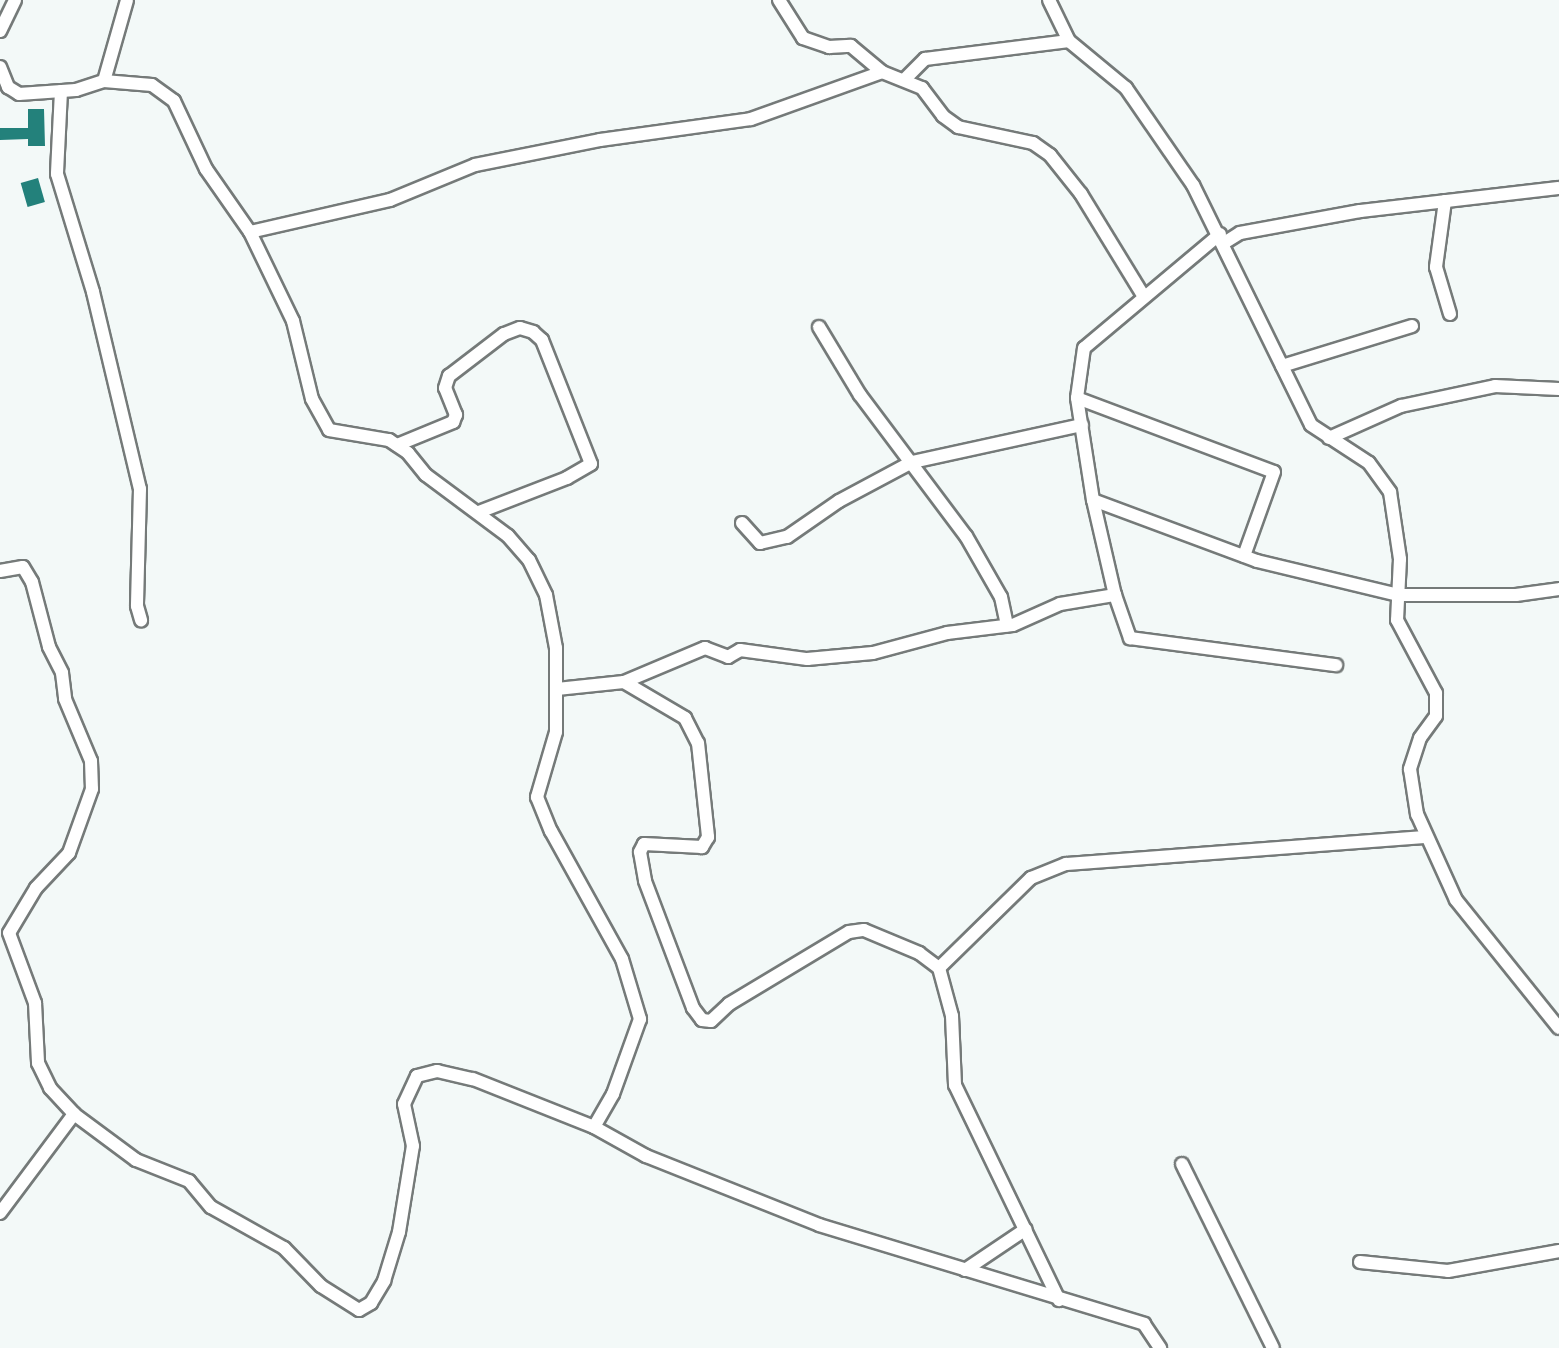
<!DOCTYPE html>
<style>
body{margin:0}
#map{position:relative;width:1559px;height:1348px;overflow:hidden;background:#f3f9f8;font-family:Cabin,sans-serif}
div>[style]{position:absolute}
.building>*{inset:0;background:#23817b;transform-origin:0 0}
.roads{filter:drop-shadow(2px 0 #757a79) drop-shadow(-2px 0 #757a79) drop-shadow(0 2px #757a79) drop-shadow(0 -2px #757a79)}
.street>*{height:12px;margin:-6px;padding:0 6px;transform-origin:6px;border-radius:6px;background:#fff}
span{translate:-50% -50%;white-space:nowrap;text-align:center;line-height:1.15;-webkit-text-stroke:5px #f3f9f8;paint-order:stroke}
</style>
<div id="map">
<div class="building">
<div style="clip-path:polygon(28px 109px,44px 109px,45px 146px,28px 146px,28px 139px,0 140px,0 128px,28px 128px)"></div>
<div style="left:38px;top:178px;width:25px;height:18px;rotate:74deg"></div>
</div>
<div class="roads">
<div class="street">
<div style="left:779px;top:0;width:45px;rotate:57.7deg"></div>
<div style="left:803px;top:38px;width:28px;rotate:19deg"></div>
<div style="left:829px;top:47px;width:22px;rotate:-3deg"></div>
<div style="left:851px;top:46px;width:40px;rotate:40deg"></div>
<div style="left:882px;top:72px;width:43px;rotate:21.8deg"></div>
<div style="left:922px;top:88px;width:35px;rotate:53deg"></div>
<div style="left:943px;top:116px;width:19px;rotate:36deg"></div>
<div style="left:958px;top:127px;width:77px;rotate:12deg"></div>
<div style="left:1033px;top:143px;width:21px;rotate:35deg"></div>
<div style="left:1050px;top:155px;width:50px;rotate:51.5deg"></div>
<div style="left:1081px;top:194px;width:119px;rotate:58.5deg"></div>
<div style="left:1049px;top:0;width:46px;rotate:64deg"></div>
<div style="left:1069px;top:41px;width:74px;rotate:39.5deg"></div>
<div style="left:1126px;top:88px;width:118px;rotate:55.4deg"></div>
<div style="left:1193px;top:185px;width:267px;rotate:63.8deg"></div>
<div style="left:1311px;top:425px;width:69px;rotate:33.2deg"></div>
<div style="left:1369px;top:463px;width:36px;rotate:54deg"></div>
<div style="left:1390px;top:492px;width:68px;rotate:81.5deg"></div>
<div style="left:1400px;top:559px;width:61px;rotate:92.8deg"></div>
<div style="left:1397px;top:620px;width:83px;rotate:61.9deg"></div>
<div style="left:1436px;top:693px;width:23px;rotate:90deg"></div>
<div style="left:1436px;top:716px;width:27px;rotate:126deg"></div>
<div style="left:1420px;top:738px;width:33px;rotate:108deg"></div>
<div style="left:1410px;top:769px;width:46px;rotate:81.2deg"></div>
<div style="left:1417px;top:814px;width:94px;rotate:65.6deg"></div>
<div style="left:1456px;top:900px;width:164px;rotate:51.2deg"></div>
<div style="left:0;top:31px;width:34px;rotate:-64deg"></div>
<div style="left:0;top:67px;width:22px;rotate:68deg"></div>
<div style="left:8px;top:87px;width:13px;rotate:32deg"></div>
<div style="left:19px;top:94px;width:57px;rotate:-4deg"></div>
<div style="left:76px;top:90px;width:29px;rotate:-18deg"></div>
<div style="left:104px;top:81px;width:84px;rotate:-74.1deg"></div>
<div style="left:904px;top:80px;width:30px;rotate:-45deg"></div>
<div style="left:925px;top:59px;width:145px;rotate:-7.1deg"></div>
<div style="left:104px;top:81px;width:48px;rotate:4.8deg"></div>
<div style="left:152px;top:85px;width:27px;rotate:36deg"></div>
<div style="left:174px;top:101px;width:75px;rotate:64.8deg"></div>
<div style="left:206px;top:169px;width:77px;rotate:55.1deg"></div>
<div style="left:250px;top:232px;width:99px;rotate:64.2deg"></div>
<div style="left:293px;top:321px;width:80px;rotate:76.3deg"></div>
<div style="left:312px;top:399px;width:35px;rotate:61deg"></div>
<div style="left:329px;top:430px;width:61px;rotate:9.5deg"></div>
<div style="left:389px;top:440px;width:23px;rotate:34deg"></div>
<div style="left:408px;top:453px;width:28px;rotate:51deg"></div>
<div style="left:426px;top:475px;width:102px;rotate:36.6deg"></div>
<div style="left:508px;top:536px;width:32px;rotate:49deg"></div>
<div style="left:529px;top:560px;width:39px;rotate:64deg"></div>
<div style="left:546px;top:595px;width:54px;rotate:79.3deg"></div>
<div style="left:556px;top:648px;width:84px;rotate:90deg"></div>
<div style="left:556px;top:732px;width:68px;rotate:106.3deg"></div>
<div style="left:537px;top:797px;width:37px;rotate:68deg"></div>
<div style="left:551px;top:831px;width:146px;rotate:61deg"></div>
<div style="left:622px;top:959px;width:63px;rotate:73.3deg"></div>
<div style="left:640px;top:1019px;width:80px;rotate:109.8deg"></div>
<div style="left:613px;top:1094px;width:38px;rotate:120deg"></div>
<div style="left:594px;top:1127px;width:60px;rotate:29.1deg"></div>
<div style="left:646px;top:1156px;width:186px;rotate:21.7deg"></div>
<div style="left:819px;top:1225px;width:340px;rotate:16.9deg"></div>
<div style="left:1144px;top:1324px;width:29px;rotate:56deg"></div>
<div style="left:61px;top:91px;width:83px;rotate:92.8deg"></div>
<div style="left:57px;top:174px;width:123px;rotate:73deg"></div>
<div style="left:93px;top:292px;width:203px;rotate:76.6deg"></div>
<div style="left:140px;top:489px;width:117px;rotate:91.5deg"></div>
<div style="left:137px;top:606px;width:15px;rotate:74deg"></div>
<div style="left:1445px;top:201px;width:67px;rotate:97.8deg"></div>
<div style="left:1436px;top:267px;width:49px;rotate:73.4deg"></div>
<div style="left:250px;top:232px;width:144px;rotate:-12.9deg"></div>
<div style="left:390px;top:200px;width:92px;rotate:-22.4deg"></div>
<div style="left:475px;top:165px;width:127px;rotate:-11.3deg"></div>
<div style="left:600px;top:140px;width:152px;rotate:-7.9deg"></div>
<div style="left:751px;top:119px;width:139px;rotate:-19.7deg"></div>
<div style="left:1220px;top:234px;width:177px;rotate:140deg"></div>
<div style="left:1084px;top:348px;width:50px;rotate:98deg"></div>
<div style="left:1077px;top:398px;width:103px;rotate:81.1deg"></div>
<div style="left:1093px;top:500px;width:98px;rotate:77deg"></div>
<div style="left:1115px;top:595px;width:46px;rotate:70.8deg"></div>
<div style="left:1130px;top:638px;width:208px;rotate:7.5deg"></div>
<div style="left:1224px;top:243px;width:19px;rotate:-32deg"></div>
<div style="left:1240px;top:233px;width:122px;rotate:-10.4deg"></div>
<div style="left:1360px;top:211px;width:200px;rotate:-6.6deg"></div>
<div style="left:819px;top:327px;width:79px;rotate:58.9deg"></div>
<div style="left:860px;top:395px;width:176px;rotate:53.1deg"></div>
<div style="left:966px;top:536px;width:70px;rotate:60.2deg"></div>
<div style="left:1001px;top:597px;width:29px;rotate:78deg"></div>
<div style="left:1282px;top:366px;width:136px;rotate:-17.1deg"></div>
<div style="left:1077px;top:398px;width:210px;rotate:20.6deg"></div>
<div style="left:1274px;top:472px;width:89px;rotate:109.7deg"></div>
<div style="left:1329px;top:438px;width:79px;rotate:-24deg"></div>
<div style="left:1401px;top:406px;width:96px;rotate:-12deg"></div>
<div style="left:1495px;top:386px;width:64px;rotate:2.7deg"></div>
<div style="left:397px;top:445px;width:61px;rotate:-22.3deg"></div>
<div style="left:453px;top:422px;width:8px;rotate:-67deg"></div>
<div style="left:456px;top:415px;width:29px;rotate:-112deg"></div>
<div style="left:445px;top:388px;width:13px;rotate:-72deg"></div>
<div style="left:449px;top:376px;width:69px;rotate:-37.4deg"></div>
<div style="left:504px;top:334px;width:17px;rotate:-21deg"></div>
<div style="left:520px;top:328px;width:14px;rotate:17deg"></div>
<div style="left:533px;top:332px;width:12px;rotate:42deg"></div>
<div style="left:542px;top:340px;width:133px;rotate:68.4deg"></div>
<div style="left:591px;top:464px;width:28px;rotate:150deg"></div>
<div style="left:567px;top:478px;width:94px;rotate:158.9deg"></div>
<div style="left:1093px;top:500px;width:175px;rotate:20.4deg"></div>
<div style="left:1257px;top:561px;width:146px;rotate:13.5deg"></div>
<div style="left:1399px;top:595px;width:117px"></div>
<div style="left:1516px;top:595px;width:43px;rotate:-7.9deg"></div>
<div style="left:742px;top:523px;width:27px;rotate:48deg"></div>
<div style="left:760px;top:543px;width:28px;rotate:-13deg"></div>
<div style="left:787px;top:537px;width:63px;rotate:-34.7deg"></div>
<div style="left:839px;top:501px;width:83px;rotate:-28.1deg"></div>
<div style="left:912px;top:462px;width:174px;rotate:-12.3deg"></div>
<div style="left:0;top:571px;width:23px;rotate:-10deg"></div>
<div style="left:23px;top:567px;width:17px;rotate:59deg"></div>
<div style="left:32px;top:582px;width:67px;rotate:75.3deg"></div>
<div style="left:49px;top:647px;width:29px;rotate:63deg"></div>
<div style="left:62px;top:673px;width:26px;rotate:83deg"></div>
<div style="left:65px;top:699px;width:67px;rotate:67.2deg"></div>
<div style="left:91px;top:761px;width:28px;rotate:88deg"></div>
<div style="left:92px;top:789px;width:68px;rotate:109.8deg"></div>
<div style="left:69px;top:853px;width:48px;rotate:133.3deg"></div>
<div style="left:36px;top:888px;width:52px;rotate:121deg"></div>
<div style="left:9px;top:933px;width:75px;rotate:69.6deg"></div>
<div style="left:35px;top:1003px;width:60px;rotate:87.1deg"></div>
<div style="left:38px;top:1063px;width:28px;rotate:64deg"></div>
<div style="left:50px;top:1088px;width:35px;rotate:47deg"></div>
<div style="left:74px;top:1114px;width:77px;rotate:36.6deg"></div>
<div style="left:136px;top:1160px;width:57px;rotate:21.6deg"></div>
<div style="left:189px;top:1181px;width:34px;rotate:50deg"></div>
<div style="left:211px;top:1207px;width:84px;rotate:29.3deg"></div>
<div style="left:284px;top:1248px;width:53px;rotate:45.8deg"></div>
<div style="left:321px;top:1286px;width:45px;rotate:32.3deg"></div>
<div style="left:359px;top:1310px;width:14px;rotate:-30deg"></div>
<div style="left:371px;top:1303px;width:26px;rotate:-59deg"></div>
<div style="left:384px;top:1281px;width:51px;rotate:-73deg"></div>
<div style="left:399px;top:1232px;width:87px;rotate:-80.8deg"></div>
<div style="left:413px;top:1146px;width:43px;rotate:-102.1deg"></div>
<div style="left:404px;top:1104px;width:31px;rotate:-65deg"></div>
<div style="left:417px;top:1076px;width:21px;rotate:-14deg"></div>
<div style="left:437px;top:1071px;width:37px;rotate:13deg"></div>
<div style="left:473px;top:1079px;width:130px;rotate:21.6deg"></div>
<div style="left:624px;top:682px;width:71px;rotate:30.5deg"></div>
<div style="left:685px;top:718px;width:28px;rotate:63deg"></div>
<div style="left:698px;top:743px;width:95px;rotate:83.9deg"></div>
<div style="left:708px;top:837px;width:12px;rotate:121deg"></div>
<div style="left:702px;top:847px;width:58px;rotate:-177deg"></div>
<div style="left:644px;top:844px;width:9px;rotate:117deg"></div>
<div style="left:640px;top:852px;width:29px;rotate:80deg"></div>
<div style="left:645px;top:881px;width:136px;rotate:69.3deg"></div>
<div style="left:693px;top:1008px;width:15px;rotate:53deg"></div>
<div style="left:702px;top:1020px;width:9px;rotate:6deg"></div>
<div style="left:711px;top:1021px;width:25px;rotate:-43deg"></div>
<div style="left:729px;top:1004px;width:140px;rotate:-31deg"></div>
<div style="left:849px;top:932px;width:15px;rotate:-8deg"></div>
<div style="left:864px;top:930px;width:60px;rotate:22.7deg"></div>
<div style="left:919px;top:953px;width:25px;rotate:37deg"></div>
<div style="left:939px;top:968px;width:50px;rotate:74.8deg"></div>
<div style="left:952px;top:1016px;width:69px;rotate:87.5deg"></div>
<div style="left:955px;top:1085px;width:239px;rotate:64.2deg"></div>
<div style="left:557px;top:689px;width:67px;rotate:-6deg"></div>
<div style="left:624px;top:682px;width:88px;rotate:-22.8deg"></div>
<div style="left:705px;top:648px;width:25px;rotate:21deg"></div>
<div style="left:728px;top:657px;width:14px;rotate:-30deg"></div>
<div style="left:740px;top:650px;width:68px;rotate:7.7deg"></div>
<div style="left:807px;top:659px;width:66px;rotate:-5.2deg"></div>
<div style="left:873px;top:653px;width:77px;rotate:-15.1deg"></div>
<div style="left:947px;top:633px;width:66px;rotate:-6.9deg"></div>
<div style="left:1013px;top:625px;width:51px;rotate:-24.1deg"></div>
<div style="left:1060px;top:604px;width:56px;rotate:-9.3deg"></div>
<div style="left:939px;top:968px;width:129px;rotate:-44.4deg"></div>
<div style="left:1031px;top:878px;width:38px;rotate:-22deg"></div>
<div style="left:1066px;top:864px;width:360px;rotate:-4.3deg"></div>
<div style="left:1182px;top:1164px;width:205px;rotate:63.7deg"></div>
<div style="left:0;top:1213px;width:124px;rotate:-53.2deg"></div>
<div style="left:1360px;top:1262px;width:88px;rotate:5.8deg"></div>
<div style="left:1448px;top:1271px;width:113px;rotate:-10.2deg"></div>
<div style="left:965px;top:1270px;width:73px;rotate:-33.9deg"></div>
</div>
</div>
</div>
